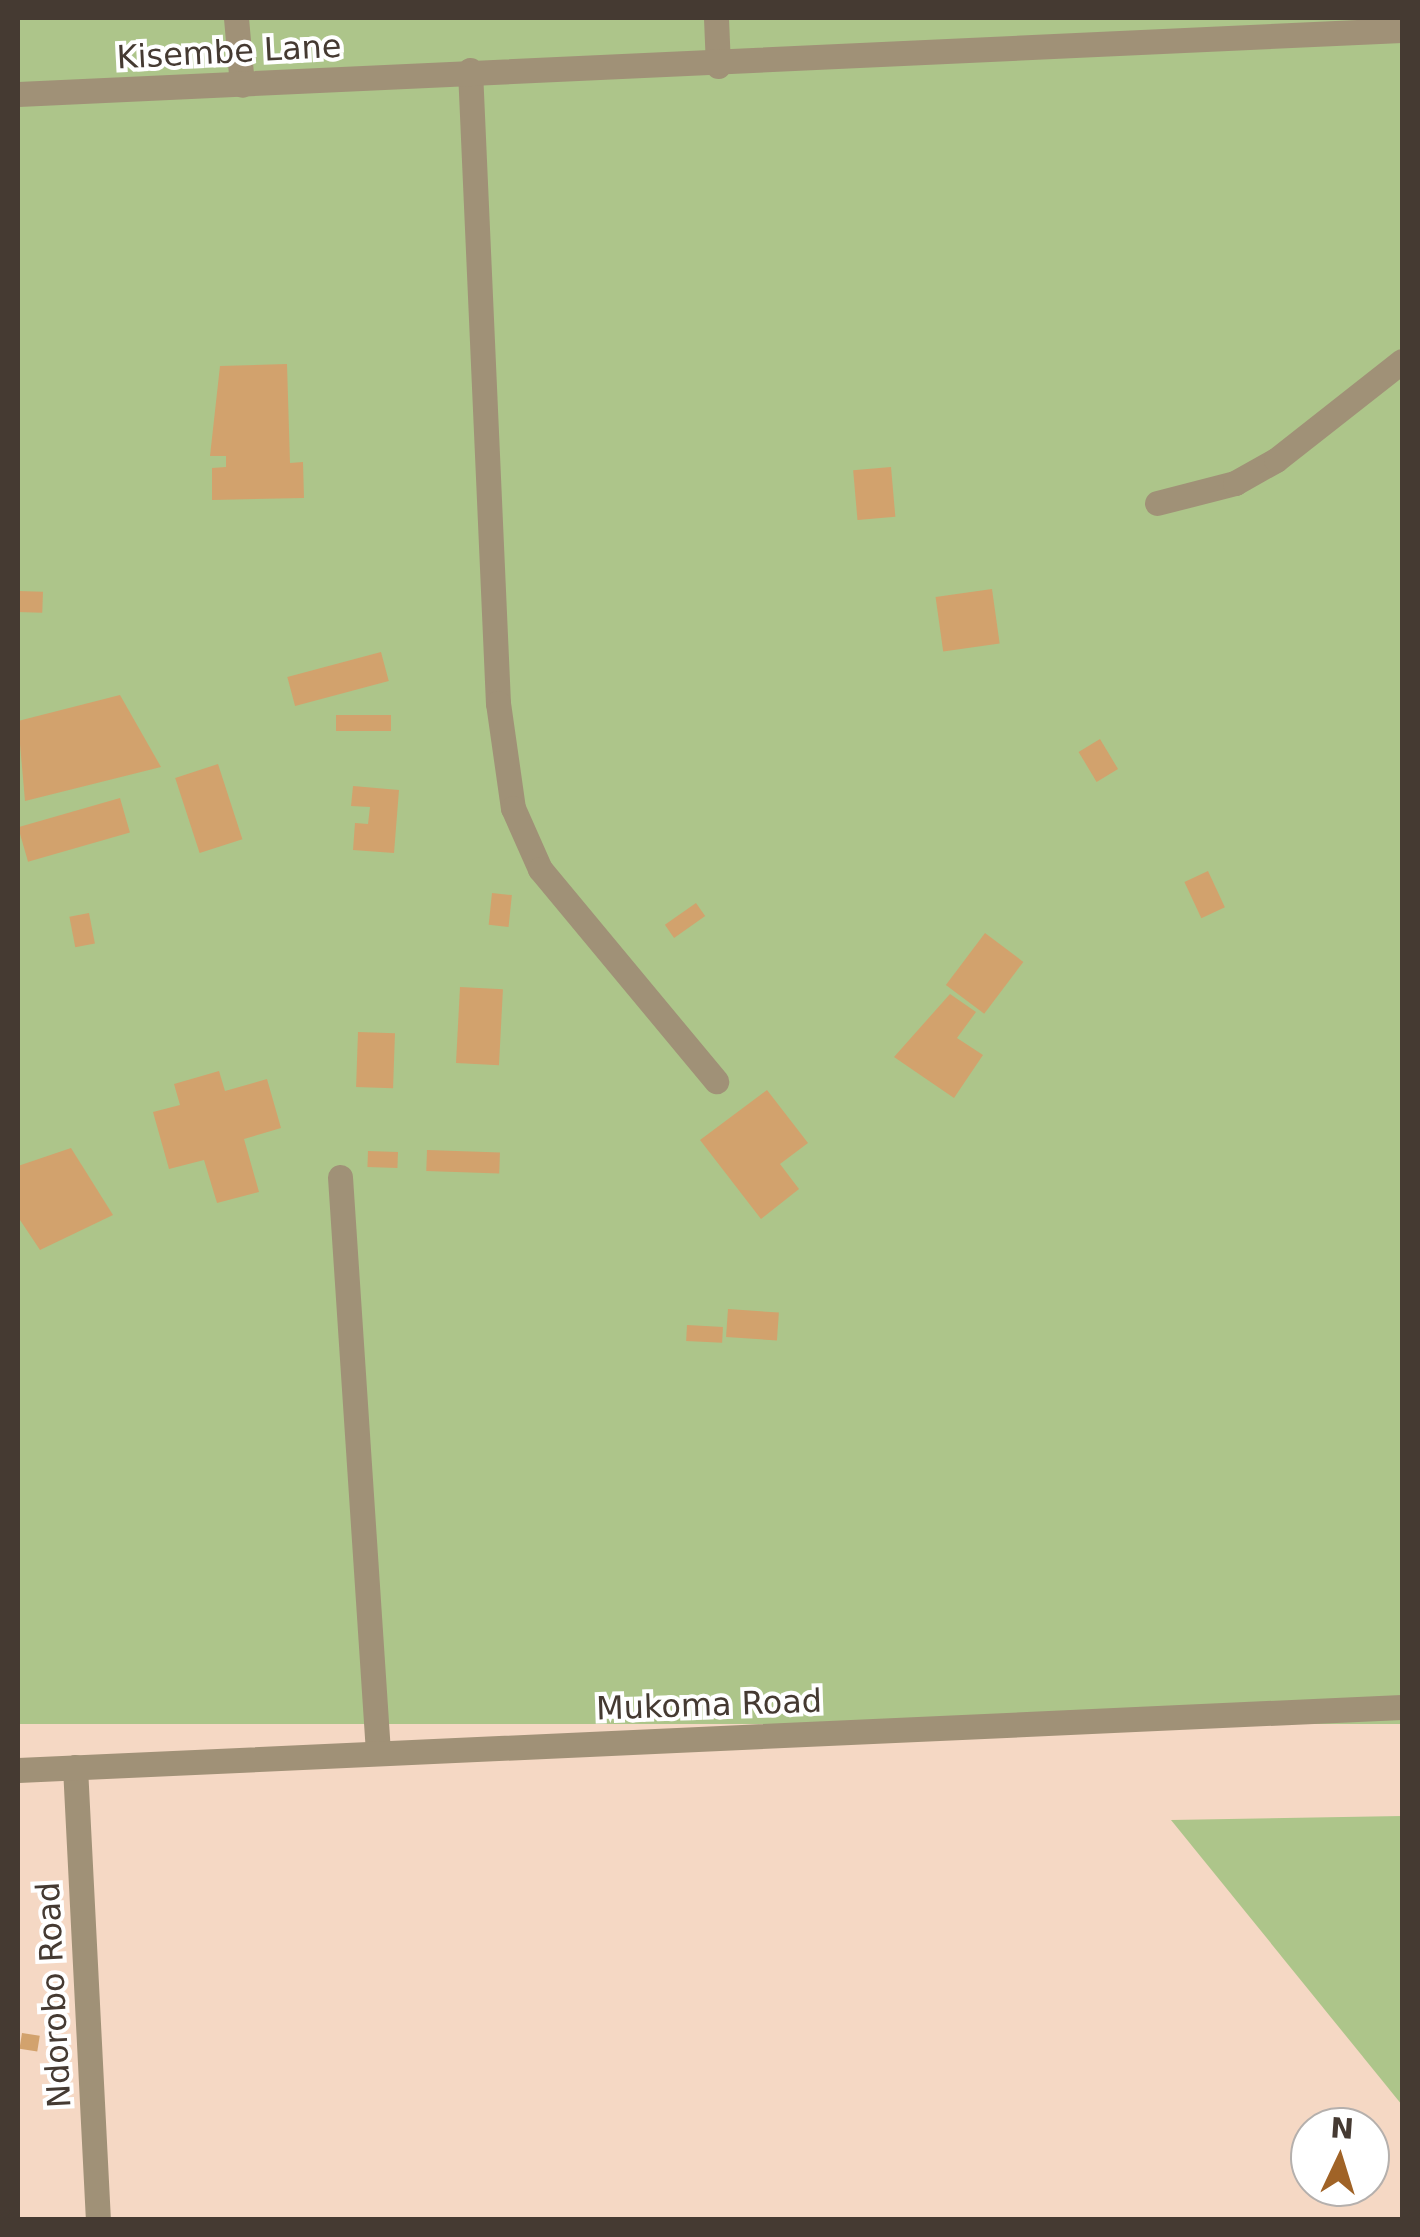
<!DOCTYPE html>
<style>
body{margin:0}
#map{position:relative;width:1420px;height:2237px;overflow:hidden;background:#f5d8c4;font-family:"DejaVu Sans",sans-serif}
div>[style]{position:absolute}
.green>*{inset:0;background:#adc58a;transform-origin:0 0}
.building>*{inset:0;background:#d2a26d;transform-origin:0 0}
.minor>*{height:25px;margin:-12.5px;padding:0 12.5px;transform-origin:12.5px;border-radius:12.5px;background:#a09177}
span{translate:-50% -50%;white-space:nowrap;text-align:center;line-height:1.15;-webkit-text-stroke:8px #fff;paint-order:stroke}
.street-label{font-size:32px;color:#453a32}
.frame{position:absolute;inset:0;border:20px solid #453a32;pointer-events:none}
.north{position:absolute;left:1290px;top:2107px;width:100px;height:100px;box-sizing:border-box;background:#fff;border:2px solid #b5b0ad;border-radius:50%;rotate:4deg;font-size:28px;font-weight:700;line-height:40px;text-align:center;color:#453a32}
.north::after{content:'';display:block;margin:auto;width:35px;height:45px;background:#a06327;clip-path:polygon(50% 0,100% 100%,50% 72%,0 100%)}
</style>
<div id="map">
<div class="green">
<div style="left:18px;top:18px;width:1384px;height:1706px"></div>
<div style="clip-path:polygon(1402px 1816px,1402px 2105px,1171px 1820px)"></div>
</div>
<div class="building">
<div style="clip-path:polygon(287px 364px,290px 463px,303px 462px,304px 498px,212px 500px,212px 468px,226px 467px,226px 456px,210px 456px,220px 366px)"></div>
<div style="left:891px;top:467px;width:50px;height:38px;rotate:85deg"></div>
<div style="left:992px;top:589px;width:55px;height:57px;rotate:82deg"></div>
<div style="left:18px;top:591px;width:25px;height:21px;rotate:2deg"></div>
<div style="left:381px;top:652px;width:30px;height:97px;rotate:75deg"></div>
<div style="clip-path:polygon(120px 695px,161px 767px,25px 801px,18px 721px)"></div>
<div style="left:336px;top:715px;width:55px;height:16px"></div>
<div style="left:1100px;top:739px;width:35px;height:25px;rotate:59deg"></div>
<div style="left:218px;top:764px;width:79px;height:45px;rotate:72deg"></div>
<div style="clip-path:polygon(353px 786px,399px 790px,394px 853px,353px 850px,355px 823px,368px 824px,370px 807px,351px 806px)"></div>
<div style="left:120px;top:798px;width:36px;height:106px;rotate:74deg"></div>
<div style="left:1208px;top:871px;width:40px;height:26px;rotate:65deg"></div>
<div style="left:492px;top:893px;width:20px;height:32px;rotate:6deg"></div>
<div style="left:696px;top:903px;width:16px;height:38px;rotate:55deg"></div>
<div style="left:89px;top:913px;width:31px;height:20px;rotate:79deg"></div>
<div style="left:985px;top:933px;width:48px;height:65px;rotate:37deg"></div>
<div style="left:460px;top:987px;width:43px;height:76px;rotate:3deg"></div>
<div style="clip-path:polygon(950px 994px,976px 1012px,957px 1038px,983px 1055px,954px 1098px,894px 1057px)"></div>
<div style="left:358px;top:1032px;width:37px;height:55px;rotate:2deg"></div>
<div style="clip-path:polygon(219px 1071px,225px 1091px,267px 1079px,281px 1128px,244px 1139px,259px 1192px,217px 1203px,204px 1160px,169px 1169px,153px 1112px,180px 1105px,174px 1084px)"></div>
<div style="clip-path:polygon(767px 1090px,808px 1143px,780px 1164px,799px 1189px,761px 1219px,700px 1140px)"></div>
<div style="clip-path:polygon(71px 1148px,113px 1215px,40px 1250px,18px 1217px,18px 1166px)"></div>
<div style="left:427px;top:1150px;width:73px;height:21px;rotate:2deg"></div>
<div style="left:368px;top:1151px;width:30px;height:16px;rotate:2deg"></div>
<div style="left:728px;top:1309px;width:51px;height:28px;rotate:4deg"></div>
<div style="left:687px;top:1325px;width:36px;height:16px;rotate:3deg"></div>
<div style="left:22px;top:2033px;width:18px;height:16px;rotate:9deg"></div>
</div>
<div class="minor">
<div style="left:236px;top:18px;width:67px;rotate:84.9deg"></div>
<div style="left:716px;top:18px;width:48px;rotate:87.6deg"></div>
<div style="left:470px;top:70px;width:634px;rotate:87.47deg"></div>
<div style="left:498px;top:703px;width:106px;rotate:81.9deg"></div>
<div style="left:513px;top:808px;width:67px;rotate:66.1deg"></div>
<div style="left:540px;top:869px;width:276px;rotate:50.3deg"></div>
<div style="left:18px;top:94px;width:1385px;rotate:-2.65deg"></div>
<div style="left:1157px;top:503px;width:81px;rotate:-14.4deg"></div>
<div style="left:1235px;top:483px;width:47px;rotate:-29.3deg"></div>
<div style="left:1276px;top:460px;width:160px;rotate:-38.2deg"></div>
<div style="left:340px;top:1177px;width:576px;rotate:86.22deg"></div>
<div style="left:75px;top:1767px;width:454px;rotate:87.1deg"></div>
<div style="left:18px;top:1770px;width:1385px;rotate:-2.61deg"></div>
</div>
<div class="street-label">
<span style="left:229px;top:52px;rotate:-3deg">Kisembe Lane</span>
<span style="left:709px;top:1705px;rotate:-2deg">Mukoma Road</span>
<span style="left:54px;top:1995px;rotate:-93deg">Ndorobo Road</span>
</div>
<div class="frame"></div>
<div class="north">N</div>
</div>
